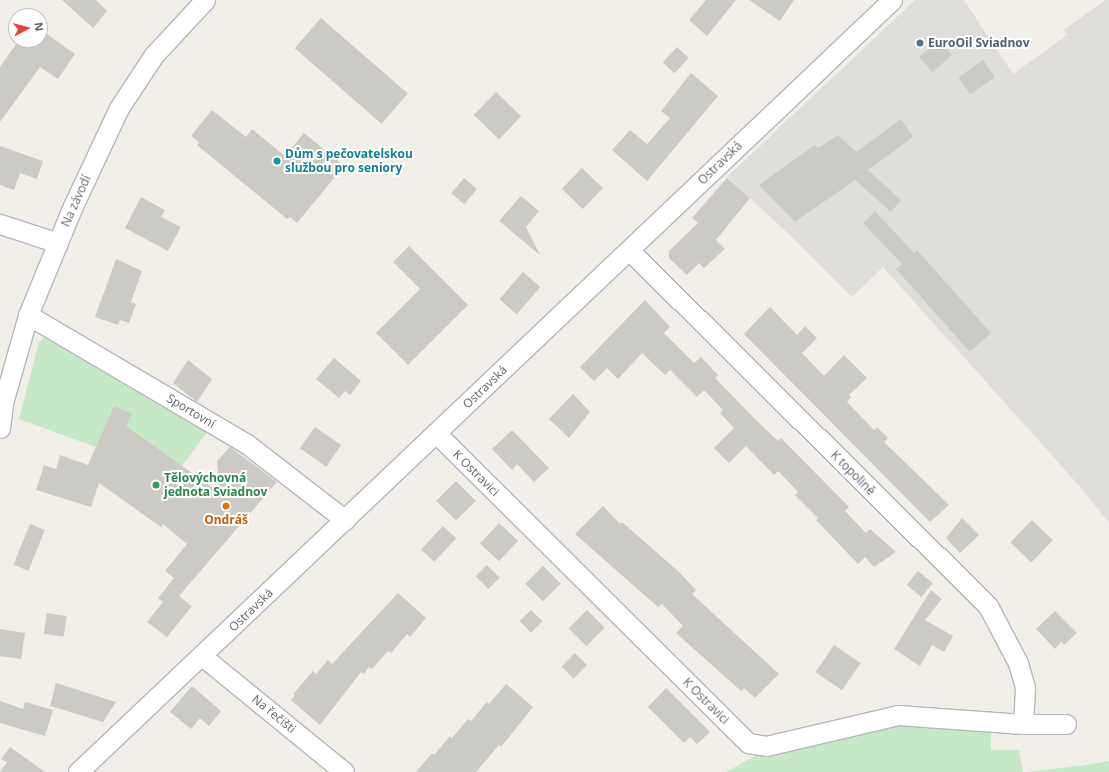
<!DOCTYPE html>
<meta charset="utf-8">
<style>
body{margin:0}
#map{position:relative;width:1109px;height:772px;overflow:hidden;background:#f1efe8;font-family:"Open Sans",sans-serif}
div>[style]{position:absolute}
.industrial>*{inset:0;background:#e0deda}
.green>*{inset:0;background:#c5e8c5}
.building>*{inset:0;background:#cccac5;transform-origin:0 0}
.roads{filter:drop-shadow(1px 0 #b5b8bc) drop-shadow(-1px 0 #b5b8bc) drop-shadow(0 1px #b5b8bc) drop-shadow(0 -1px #b5b8bc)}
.minor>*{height:19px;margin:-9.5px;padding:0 9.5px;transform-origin:9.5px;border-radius:9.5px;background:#fff}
.dots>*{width:11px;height:11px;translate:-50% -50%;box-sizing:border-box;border:2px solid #fff;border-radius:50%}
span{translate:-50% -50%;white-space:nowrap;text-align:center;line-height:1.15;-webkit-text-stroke:4px #fff;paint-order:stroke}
.service-label{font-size:12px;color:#4e5e75;font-weight:700}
.left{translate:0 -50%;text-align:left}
.culture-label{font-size:12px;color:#0d838f;font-weight:700}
.street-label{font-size:12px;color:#5f6368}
.leisure-label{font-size:12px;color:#27864d;font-weight:700}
.food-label{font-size:12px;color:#c56008;font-weight:700}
.north{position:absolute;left:8px;top:8px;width:40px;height:40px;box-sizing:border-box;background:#fff;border:1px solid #bfc1c3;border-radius:50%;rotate:83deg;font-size:11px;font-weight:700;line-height:16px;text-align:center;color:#5f6368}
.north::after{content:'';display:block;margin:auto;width:14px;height:18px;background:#ea4335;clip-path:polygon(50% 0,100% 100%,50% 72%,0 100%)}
</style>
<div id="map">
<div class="industrial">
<div style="clip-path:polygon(915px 0,964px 0,1013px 74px,1067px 35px,1064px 30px,1105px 0,1109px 0,1109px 523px,1082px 489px,883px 267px,852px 297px,791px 236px,727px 177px)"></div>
</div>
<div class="green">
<div style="clip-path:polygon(48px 335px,210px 428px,182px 466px,120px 456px,19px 419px,39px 342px)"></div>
<div style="clip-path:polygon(902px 723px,991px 728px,991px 750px,1019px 750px,1023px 772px,726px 772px,755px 756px)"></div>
<div style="clip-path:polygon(1109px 761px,1109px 772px,1026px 772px,1079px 766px)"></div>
</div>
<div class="building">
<div style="clip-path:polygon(62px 0,96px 0,107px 11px,93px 28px)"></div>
<div style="clip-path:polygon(706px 0,736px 0,707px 36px,689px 20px)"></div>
<div style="clip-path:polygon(749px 0,794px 0,780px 21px)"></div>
<div style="left:321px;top:18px;width:115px;height:40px;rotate:41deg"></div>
<div style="clip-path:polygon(40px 29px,75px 54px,58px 79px,40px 67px,0 122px,0 67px,19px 40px,40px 40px)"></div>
<div style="left:939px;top:40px;width:20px;height:26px;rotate:49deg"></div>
<div style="left:677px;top:47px;width:16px;height:21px;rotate:43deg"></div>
<div style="left:983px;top:60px;width:21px;height:30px;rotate:55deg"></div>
<div style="clip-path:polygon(691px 73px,718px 96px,647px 181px,612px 150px,630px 130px,647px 144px,670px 118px,661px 111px)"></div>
<div style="left:496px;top:92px;width:35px;height:32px;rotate:44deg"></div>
<div style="clip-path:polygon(212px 110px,246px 137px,252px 129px,285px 156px,304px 133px,344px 166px,297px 223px,290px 217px,287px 219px,197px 145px,199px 142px,191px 136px)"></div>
<div style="clip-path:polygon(901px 119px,913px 137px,868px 170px,901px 200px,891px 212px,855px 180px,795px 222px,759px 185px,815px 145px,818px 148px,838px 135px,856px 152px)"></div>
<div style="clip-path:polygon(0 146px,43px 161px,37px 179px,20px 173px,14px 190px,0 185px)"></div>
<div style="left:582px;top:168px;width:29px;height:29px;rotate:44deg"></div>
<div style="left:464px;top:178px;width:17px;height:20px;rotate:40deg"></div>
<div style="clip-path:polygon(727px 178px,750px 198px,716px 240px,725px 249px,704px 268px,699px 263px,687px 275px,669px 258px,669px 251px,698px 223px,692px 218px)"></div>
<div style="clip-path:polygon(521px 196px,539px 211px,526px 227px,540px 255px,499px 221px)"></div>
<div style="clip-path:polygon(141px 197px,165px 210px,161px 217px,181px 227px,168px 251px,125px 228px)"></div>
<div style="clip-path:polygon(875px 211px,914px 253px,917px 250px,991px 333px,970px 352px,896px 269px,902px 264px,863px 223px)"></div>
<div style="clip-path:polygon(409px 246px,468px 305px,408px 365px,376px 333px,420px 289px,393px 262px)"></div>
<div style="clip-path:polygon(116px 259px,142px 271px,131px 302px,136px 304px,129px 323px,120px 320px,118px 325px,95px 317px)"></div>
<div style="left:523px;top:272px;width:23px;height:36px;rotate:41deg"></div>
<div style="clip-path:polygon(645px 300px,670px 327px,664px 333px,694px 363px,701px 357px,718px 375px,715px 378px,755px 419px,778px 441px,781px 438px,849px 507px,845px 511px,866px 533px,870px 529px,896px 552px,874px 567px,865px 557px,858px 564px,816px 520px,818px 518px,795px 495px,798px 492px,778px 471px,774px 475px,746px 446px,729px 463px,714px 448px,734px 428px,720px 413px,723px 410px,704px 390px,697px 397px,670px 370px,665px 375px,642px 353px,618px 379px,607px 368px,594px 381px,580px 367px)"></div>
<div style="clip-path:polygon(770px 307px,797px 335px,805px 326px,817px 338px,802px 353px,824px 376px,844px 355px,867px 378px,849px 395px,851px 397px,847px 402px,874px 430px,877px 427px,888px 438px,884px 442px,949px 505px,930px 522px,744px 334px)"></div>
<div style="clip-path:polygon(334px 358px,361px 381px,350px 395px,345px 391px,339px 398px,316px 379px)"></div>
<div style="clip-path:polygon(188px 360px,212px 379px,197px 402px,173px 383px)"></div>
<div style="clip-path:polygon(573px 394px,590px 412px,569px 438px,549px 419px)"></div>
<div style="clip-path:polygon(114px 406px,132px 414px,126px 426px,220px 493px,217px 461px,230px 447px,277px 482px,179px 596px,192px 606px,167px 637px,147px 622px,163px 602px,158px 598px,174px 578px,165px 571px,187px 544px,163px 524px,161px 527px,99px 483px,91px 507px,36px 490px,44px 465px,56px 469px,60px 455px,88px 465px)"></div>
<div style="left:315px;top:427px;width:32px;height:26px;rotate:35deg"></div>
<div style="clip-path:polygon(512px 430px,549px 468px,534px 482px,517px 464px,512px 470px,492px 449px)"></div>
<div style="left:456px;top:481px;width:28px;height:28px;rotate:45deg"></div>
<div style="clip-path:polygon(603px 506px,620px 524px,622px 522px,679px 572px,696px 590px,692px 594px,779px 674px,755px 698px,744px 688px,741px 691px,676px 633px,683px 626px,662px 604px,658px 607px,575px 534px)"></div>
<div style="clip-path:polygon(962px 518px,979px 535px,960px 553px,946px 538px)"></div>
<div style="left:1032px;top:520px;width:29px;height:31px;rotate:44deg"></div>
<div style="left:499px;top:523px;width:26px;height:28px;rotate:43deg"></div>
<div style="left:30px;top:524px;width:16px;height:44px;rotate:22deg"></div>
<div style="left:443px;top:526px;width:18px;height:32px;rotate:43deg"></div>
<div style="left:487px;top:565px;width:18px;height:16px;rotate:45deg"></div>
<div style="left:543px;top:566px;width:25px;height:25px;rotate:45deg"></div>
<div style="left:918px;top:571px;width:19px;height:18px;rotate:39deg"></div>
<div style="clip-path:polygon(931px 590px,942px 599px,925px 620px,953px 636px,944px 652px,932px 645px,920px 666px,894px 649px)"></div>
<div style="clip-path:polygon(398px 593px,426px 618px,410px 637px,407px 634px,391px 653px,388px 651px,372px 669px,369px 667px,364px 674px,361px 672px,320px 725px,291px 700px,295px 695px,294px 693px,313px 671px,316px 674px,328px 660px,332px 664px)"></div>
<div style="left:531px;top:610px;width:16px;height:16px;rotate:45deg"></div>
<div style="left:587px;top:610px;width:25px;height:26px;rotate:45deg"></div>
<div style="clip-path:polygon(1055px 611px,1077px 633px,1064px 645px,1061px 642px,1055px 649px,1036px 629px)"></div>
<div style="left:47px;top:613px;width:20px;height:21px;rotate:9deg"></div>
<div style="clip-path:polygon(0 629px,25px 633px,21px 659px,0 656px)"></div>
<div style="left:834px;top:645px;width:32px;height:33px;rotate:34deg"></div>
<div style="left:575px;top:653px;width:17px;height:19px;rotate:45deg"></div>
<div style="clip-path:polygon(56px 683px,116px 702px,103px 722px,50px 706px)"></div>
<div style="clip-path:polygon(506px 684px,533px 707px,501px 747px,499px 745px,476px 772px,416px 772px,432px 753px,434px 755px,450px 736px,452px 738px,468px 719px,471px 721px,487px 702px,489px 704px)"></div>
<div style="clip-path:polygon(192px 686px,221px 711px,209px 726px,200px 718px,191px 729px,170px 712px)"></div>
<div style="clip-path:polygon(666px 688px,710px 732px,697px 744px,690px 737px,684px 743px,648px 707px)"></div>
<div style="clip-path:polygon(0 701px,23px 709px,25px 702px,53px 710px,45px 736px,0 723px)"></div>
<div style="clip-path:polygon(10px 747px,45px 772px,0 772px,7px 762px,1px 759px)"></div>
</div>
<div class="roads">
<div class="minor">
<div style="left:0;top:224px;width:61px;rotate:18.1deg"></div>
<div style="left:629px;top:250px;width:506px;rotate:44.76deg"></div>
<div style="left:988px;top:606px;width:64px;rotate:62.2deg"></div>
<div style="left:1018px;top:663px;width:26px;rotate:74deg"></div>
<div style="left:1025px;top:688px;width:36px;rotate:93deg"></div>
<div style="left:28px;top:315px;width:254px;rotate:30.5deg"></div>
<div style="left:247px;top:444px;width:124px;rotate:37.8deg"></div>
<div style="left:0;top:428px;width:25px;rotate:-83deg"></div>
<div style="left:3px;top:403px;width:91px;rotate:-74.1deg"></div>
<div style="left:28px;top:315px;width:118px;rotate:-67.6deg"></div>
<div style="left:73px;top:206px;width:108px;rotate:-64.9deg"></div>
<div style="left:119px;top:108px;width:64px;rotate:-56.6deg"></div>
<div style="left:154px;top:55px;width:75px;rotate:-47.2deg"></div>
<div style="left:436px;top:433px;width:440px;rotate:44.8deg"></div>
<div style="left:748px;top:743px;width:18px;rotate:9deg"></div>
<div style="left:766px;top:746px;width:136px;rotate:-13.2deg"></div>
<div style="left:898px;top:715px;width:125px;rotate:4.1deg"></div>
<div style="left:1023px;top:724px;width:43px"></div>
<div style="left:202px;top:656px;width:183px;rotate:39.2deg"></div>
<div style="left:78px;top:772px;width:1122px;rotate:-43.48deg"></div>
</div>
</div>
<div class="dots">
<div style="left:920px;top:43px;background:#5c6f8a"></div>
<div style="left:277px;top:161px;background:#0f9aa8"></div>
<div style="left:156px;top:485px;background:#2e9e5b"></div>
<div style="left:226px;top:506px;background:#e8710a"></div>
</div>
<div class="service-label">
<span class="left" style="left:928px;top:43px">EuroOil Sviadnov</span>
</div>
<div class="culture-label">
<span class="left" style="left:285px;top:161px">Dům s pečovatelskou<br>službou pro seniory</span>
</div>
<div class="street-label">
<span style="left:720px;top:163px;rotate:-44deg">Ostravská</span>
<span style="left:76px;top:201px;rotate:-66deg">Na závodí</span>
<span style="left:485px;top:387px;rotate:-44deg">Ostravská</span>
<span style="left:191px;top:411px;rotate:31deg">Sportovní</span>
<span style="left:476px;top:473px;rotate:45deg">K Ostravici</span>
<span style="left:853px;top:473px;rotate:45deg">K topolině</span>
<span style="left:251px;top:610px;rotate:-44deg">Ostravská</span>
<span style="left:706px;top:701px;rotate:45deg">K Ostravici</span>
<span style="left:274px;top:714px;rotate:39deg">Na řečišti</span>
</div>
<div class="leisure-label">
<span class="left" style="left:164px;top:485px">Tělovýchovná<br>jednota Sviadnov</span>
</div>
<div class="food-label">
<span style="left:226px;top:520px">Ondráš</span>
</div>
<div class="north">N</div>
</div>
